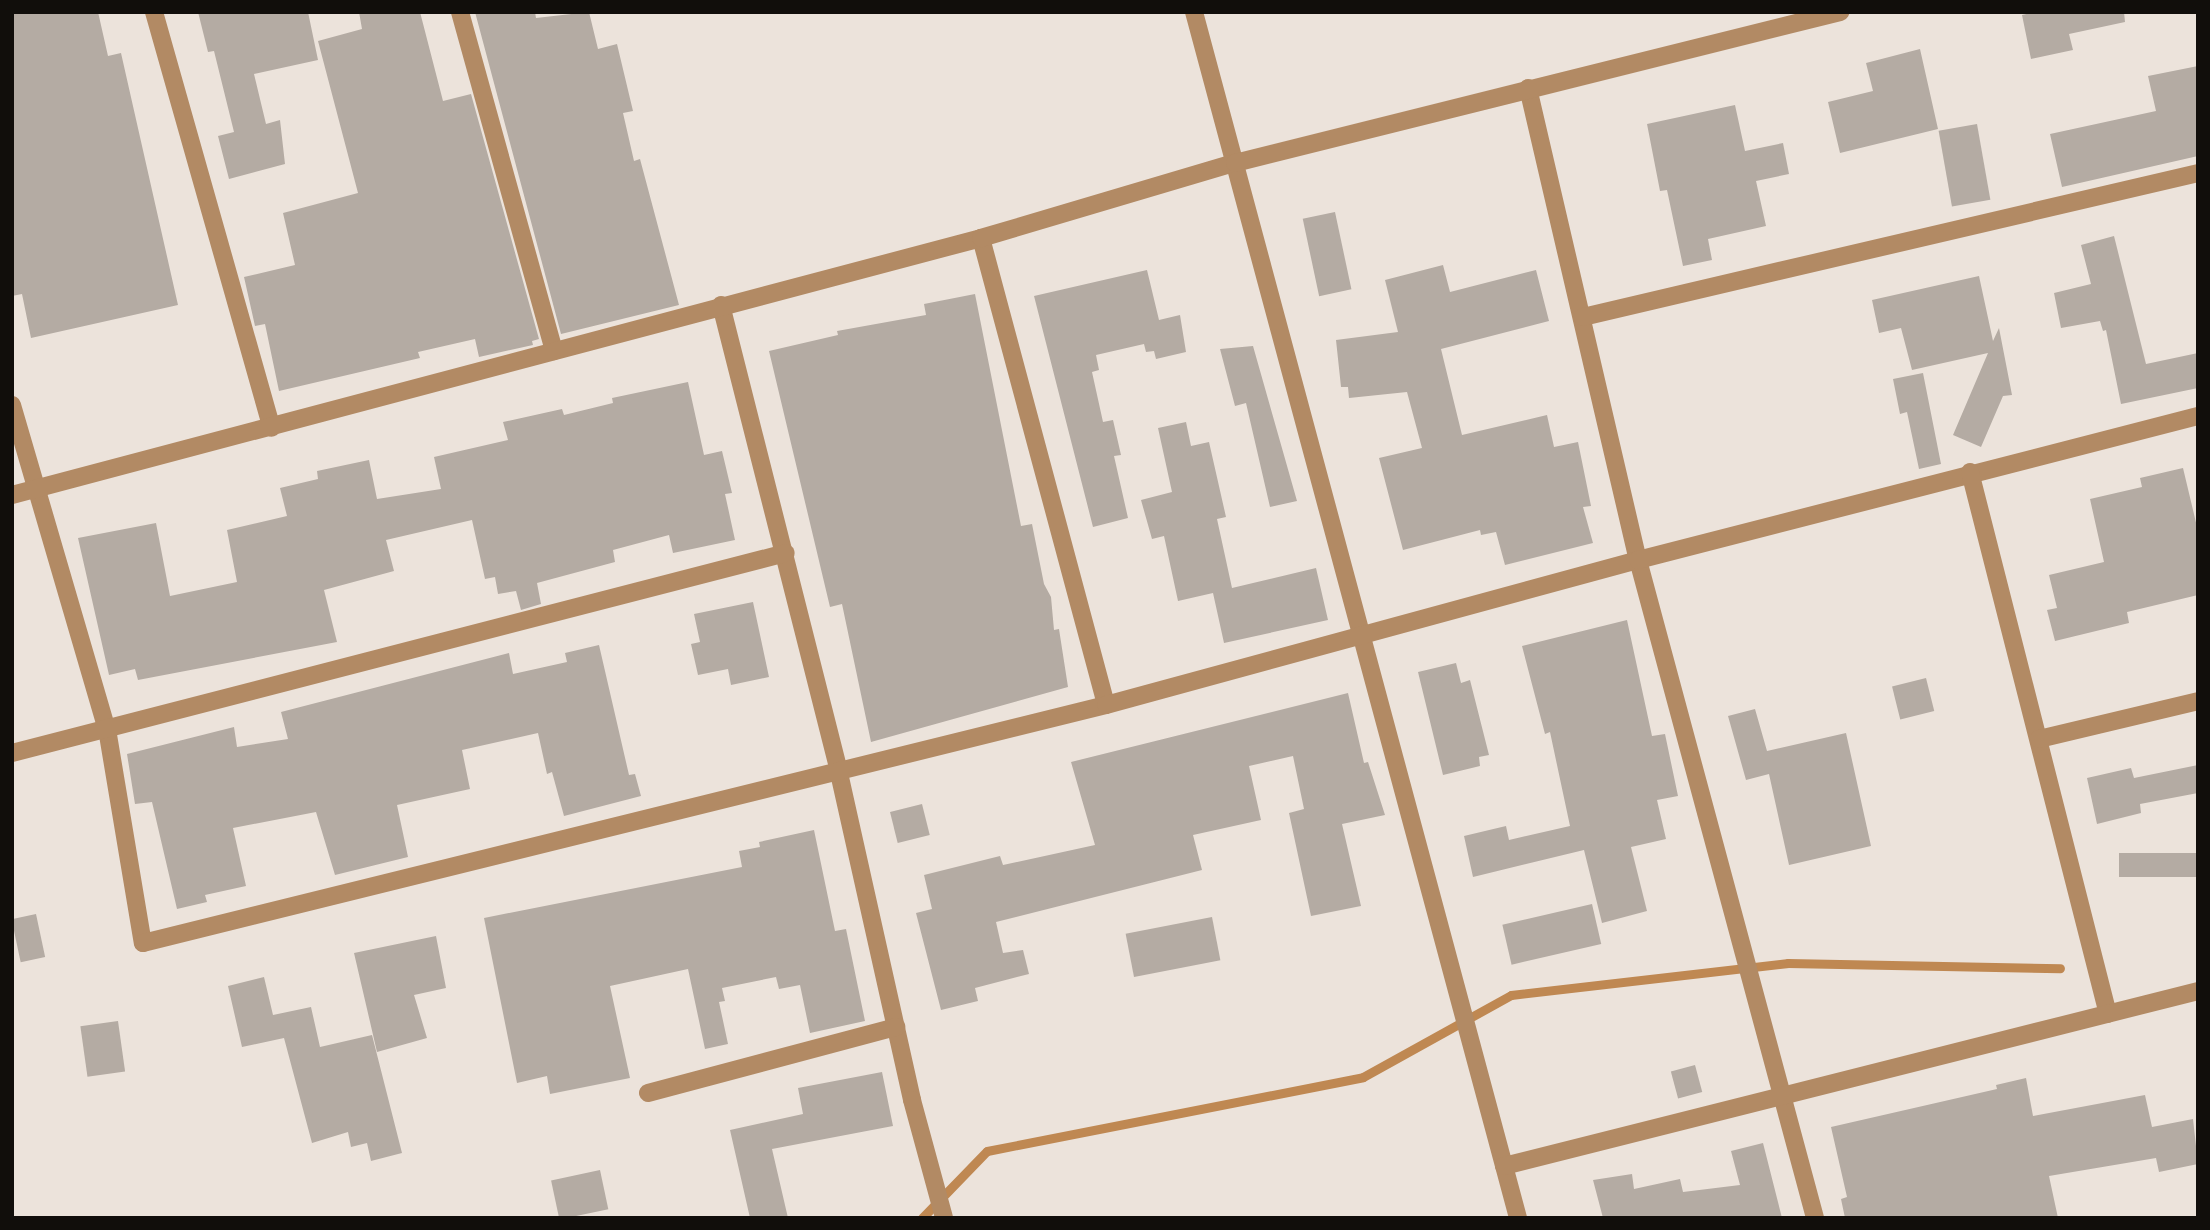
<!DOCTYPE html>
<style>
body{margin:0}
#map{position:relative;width:2210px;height:1230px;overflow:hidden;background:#ece3db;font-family:"Golos Text",sans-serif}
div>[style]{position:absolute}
.stream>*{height:9px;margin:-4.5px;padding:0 4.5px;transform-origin:4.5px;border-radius:4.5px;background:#bf8852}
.building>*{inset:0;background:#b4aba3;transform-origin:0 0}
.street>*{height:18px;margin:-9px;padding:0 9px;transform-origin:9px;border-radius:9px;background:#b28a64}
span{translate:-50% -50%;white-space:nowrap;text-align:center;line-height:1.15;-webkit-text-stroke:7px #ece3db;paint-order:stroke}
.frame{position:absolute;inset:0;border:14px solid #110e0b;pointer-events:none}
</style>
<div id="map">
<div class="stream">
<div style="left:922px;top:1218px;width:93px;rotate:-45.9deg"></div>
<div style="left:987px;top:1151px;width:383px;rotate:-11.1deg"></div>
<div style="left:1363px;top:1077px;width:169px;rotate:-29deg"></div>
<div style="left:1511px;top:995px;width:279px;rotate:-6.6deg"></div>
<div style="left:1788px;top:963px;width:272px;rotate:1.1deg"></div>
</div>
<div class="building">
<div style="clip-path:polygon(12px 12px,98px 12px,108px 56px,121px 53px,178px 305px,31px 338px,22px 294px,12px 296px)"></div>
<div style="clip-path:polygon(198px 12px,308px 12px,318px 60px,254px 74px,266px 124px,280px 120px,285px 164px,229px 179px,218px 136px,234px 132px,214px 51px,208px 52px)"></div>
<div style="clip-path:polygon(359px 12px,420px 12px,443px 101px,471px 94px,539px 339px,532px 341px,533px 345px,479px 357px,475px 339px,418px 352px,420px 358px,279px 391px,265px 324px,255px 326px,244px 277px,295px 265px,283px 213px,358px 193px,318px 41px,362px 29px)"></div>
<div style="clip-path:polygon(475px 12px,535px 12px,536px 18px,589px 12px,598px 49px,617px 44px,633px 111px,623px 113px,634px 161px,640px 159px,679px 305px,561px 334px)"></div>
<div style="clip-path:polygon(2035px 12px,2124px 12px,2125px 22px,2069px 34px,2073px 50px,2031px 59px,2022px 15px)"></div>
<div style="clip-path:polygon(1920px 49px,1938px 129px,1840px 153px,1828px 102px,1873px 91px,1866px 63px)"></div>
<div style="clip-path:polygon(2198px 66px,2198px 156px,2062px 187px,2050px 134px,2156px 111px,2148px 76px)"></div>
<div style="clip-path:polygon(1735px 105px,1745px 151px,1783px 143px,1789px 174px,1756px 181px,1766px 226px,1708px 239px,1712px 260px,1683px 266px,1667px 190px,1660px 191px,1647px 124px)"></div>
<div style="left:1977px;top:124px;width:77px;height:39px;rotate:80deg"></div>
<div style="left:1335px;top:212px;width:79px;height:33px;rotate:78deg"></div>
<div style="clip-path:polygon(2114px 236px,2146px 364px,2198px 353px,2198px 388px,2121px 404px,2106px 330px,2103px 331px,2100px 321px,2061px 328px,2054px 293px,2091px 284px,2081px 245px)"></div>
<div style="clip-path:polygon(1443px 265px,1450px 292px,1536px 270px,1549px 321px,1441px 349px,1462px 435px,1547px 415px,1554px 447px,1578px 442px,1591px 506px,1583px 507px,1593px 543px,1505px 565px,1496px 532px,1481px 535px,1480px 530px,1403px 550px,1379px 458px,1422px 448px,1407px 392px,1349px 398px,1348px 387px,1341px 387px,1336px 340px,1398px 332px,1385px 280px)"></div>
<div style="clip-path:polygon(1147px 270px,1159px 320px,1180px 315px,1186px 352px,1156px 359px,1154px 351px,1146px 352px,1144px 344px,1096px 355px,1099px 370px,1092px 372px,1103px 422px,1113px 420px,1121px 455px,1114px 456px,1128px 518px,1093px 527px,1034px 296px)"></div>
<div style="clip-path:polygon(1979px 276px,1993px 341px,1999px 328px,2012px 395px,2003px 396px,1981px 447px,1953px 435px,1988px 353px,1912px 370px,1901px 328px,1879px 333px,1872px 300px)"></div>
<div style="clip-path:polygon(975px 294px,1021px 526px,1032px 524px,1044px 584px,1051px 597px,1054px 630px,1059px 629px,1068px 687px,871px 742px,842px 604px,830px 607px,769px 351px,838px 335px,837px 331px,926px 315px,924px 304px)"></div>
<div style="clip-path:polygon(1253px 346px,1297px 501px,1270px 507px,1246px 403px,1235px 406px,1220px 349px)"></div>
<div style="clip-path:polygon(1923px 373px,1941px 464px,1919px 469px,1907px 412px,1900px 414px,1893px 379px)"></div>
<div style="clip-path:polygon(688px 382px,704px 455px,722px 451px,732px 493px,725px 494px,735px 540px,673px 553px,669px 535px,613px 550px,615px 562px,537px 583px,541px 604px,521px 610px,516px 591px,498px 594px,495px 577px,485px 579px,472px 520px,386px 540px,394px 571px,324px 590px,337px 642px,138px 680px,135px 669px,109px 675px,78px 538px,156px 523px,170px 596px,237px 582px,227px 530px,287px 516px,280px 488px,318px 479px,317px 471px,369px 460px,377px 499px,441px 489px,434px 457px,508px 440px,503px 422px,562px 409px,564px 415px,613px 403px,612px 398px)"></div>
<div style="clip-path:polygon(1186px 422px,1191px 446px,1209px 442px,1226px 517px,1217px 519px,1232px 588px,1316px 568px,1328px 620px,1224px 643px,1213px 593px,1178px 601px,1164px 536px,1152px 539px,1141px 500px,1172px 492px,1158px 428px)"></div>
<div style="clip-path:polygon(2183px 468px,2198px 531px,2198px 595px,2127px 612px,2129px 623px,2055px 641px,2047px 610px,2057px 608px,2049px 575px,2104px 562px,2090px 499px,2142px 487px,2140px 478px)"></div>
<div style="clip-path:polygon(753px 602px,769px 677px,731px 685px,728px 669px,698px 675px,691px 644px,700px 642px,694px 614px)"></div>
<div style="clip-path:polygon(1627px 620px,1652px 736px,1665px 734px,1678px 796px,1657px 800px,1666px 839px,1631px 847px,1647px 911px,1602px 923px,1584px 850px,1473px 877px,1464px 836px,1506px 826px,1509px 840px,1570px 826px,1550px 732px,1545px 734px,1522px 646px)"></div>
<div style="clip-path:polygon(599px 645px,629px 775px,635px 774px,641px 796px,564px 816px,552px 772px,547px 774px,538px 733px,462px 750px,470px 789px,397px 805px,408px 857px,335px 875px,316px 812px,233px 828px,246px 886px,205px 895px,207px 902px,177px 909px,152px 802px,135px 804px,127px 754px,234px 727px,237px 747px,288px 739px,281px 712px,509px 653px,513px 674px,567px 662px,565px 653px)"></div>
<div style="clip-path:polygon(1456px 663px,1461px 683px,1470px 680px,1489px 755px,1479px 757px,1480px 766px,1443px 775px,1418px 672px)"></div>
<div style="left:1926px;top:678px;width:34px;height:35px;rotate:76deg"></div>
<div style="clip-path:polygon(1348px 693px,1364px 763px,1368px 762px,1385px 815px,1342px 824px,1361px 906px,1311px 916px,1289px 813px,1304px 809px,1293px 756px,1249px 766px,1261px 820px,1193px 835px,1202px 870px,996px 922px,1003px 953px,1023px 950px,1029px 974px,975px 988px,978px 1001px,941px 1010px,916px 913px,932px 909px,924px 875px,1000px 856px,1003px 865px,1095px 845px,1071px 762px)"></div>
<div style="clip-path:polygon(1755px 709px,1767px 751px,1846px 733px,1871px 846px,1789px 865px,1769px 774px,1746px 780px,1728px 716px)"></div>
<div style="clip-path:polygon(2198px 765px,2198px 793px,2140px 804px,2141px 813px,2097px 824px,2087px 778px,2131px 768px,2134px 778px)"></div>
<div style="left:922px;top:804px;width:32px;height:33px;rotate:76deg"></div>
<div style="clip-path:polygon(814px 830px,835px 931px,846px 929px,865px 1021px,810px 1033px,800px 985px,779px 989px,776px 977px,722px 988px,725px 1001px,719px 1002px,728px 1044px,705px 1049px,688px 969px,610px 986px,630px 1078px,550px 1094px,547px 1076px,517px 1083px,484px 918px,742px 867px,739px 851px,760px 847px,759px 842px)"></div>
<div style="left:2198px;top:853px;width:24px;height:79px;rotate:90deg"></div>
<div style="left:1592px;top:904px;width:41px;height:92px;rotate:77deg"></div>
<div style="left:36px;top:914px;width:44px;height:25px;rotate:78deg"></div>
<div style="left:1212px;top:917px;width:44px;height:88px;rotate:79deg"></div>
<div style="clip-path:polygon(436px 936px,446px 988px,414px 995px,427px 1038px,377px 1052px,354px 953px)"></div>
<div style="clip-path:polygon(264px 977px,273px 1015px,311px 1007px,320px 1047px,372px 1035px,402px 1153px,371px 1161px,367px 1143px,351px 1147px,348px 1132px,312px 1143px,284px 1038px,242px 1047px,228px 986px)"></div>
<div style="left:118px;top:1021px;width:51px;height:38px;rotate:82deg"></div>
<div style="left:1695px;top:1065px;width:28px;height:25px;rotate:75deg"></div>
<div style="clip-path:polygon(882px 1072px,893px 1126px,772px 1149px,788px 1218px,750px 1218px,730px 1130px,803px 1114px,798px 1088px)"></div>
<div style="clip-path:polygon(2026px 1078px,2033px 1116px,2145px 1095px,2152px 1127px,2193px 1119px,2198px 1164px,2159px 1172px,2156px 1158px,2049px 1176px,2058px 1218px,1845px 1218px,1841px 1199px,1847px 1197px,1831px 1127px,1997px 1089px,1996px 1085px)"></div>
<div style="clip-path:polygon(1763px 1143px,1782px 1218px,1603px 1218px,1593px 1180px,1632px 1174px,1634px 1189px,1680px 1179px,1683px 1192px,1740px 1185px,1731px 1151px)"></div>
<div style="left:600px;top:1170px;width:40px;height:50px;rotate:78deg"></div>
</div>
<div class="street">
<div style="left:154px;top:12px;width:432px;rotate:74.2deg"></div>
<div style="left:460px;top:12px;width:352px;rotate:74.5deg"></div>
<div style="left:1194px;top:12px;width:1249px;rotate:74.96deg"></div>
<div style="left:1528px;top:88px;width:485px;rotate:76.9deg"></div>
<div style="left:1638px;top:560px;width:681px;rotate:74.94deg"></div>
<div style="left:981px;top:238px;width:483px;rotate:75deg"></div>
<div style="left:721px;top:305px;width:483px;rotate:75.8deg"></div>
<div style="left:839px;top:773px;width:335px;rotate:77.4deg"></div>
<div style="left:912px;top:1100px;width:122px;rotate:74.8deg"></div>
<div style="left:1583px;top:317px;width:632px;rotate:-13.18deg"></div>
<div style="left:12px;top:405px;width:338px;rotate:73.7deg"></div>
<div style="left:107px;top:729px;width:217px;rotate:80.5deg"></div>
<div style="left:143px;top:943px;width:992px;rotate:-13.88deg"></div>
<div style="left:1106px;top:705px;width:551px;rotate:-15.25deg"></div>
<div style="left:1638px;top:560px;width:578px;rotate:-14.42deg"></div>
<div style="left:1970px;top:472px;width:559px;rotate:75.72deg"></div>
<div style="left:12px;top:495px;width:1003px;rotate:-14.85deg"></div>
<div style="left:981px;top:238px;width:265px;rotate:-16.5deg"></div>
<div style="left:1235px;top:163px;width:624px;rotate:-14.01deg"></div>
<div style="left:2039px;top:739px;width:163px;rotate:-13.4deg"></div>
<div style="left:12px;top:753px;width:799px;rotate:-14.49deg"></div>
<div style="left:648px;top:1093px;width:257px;rotate:-14.9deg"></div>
<div style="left:1504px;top:1166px;width:716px;rotate:-14.15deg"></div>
</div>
<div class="frame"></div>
</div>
